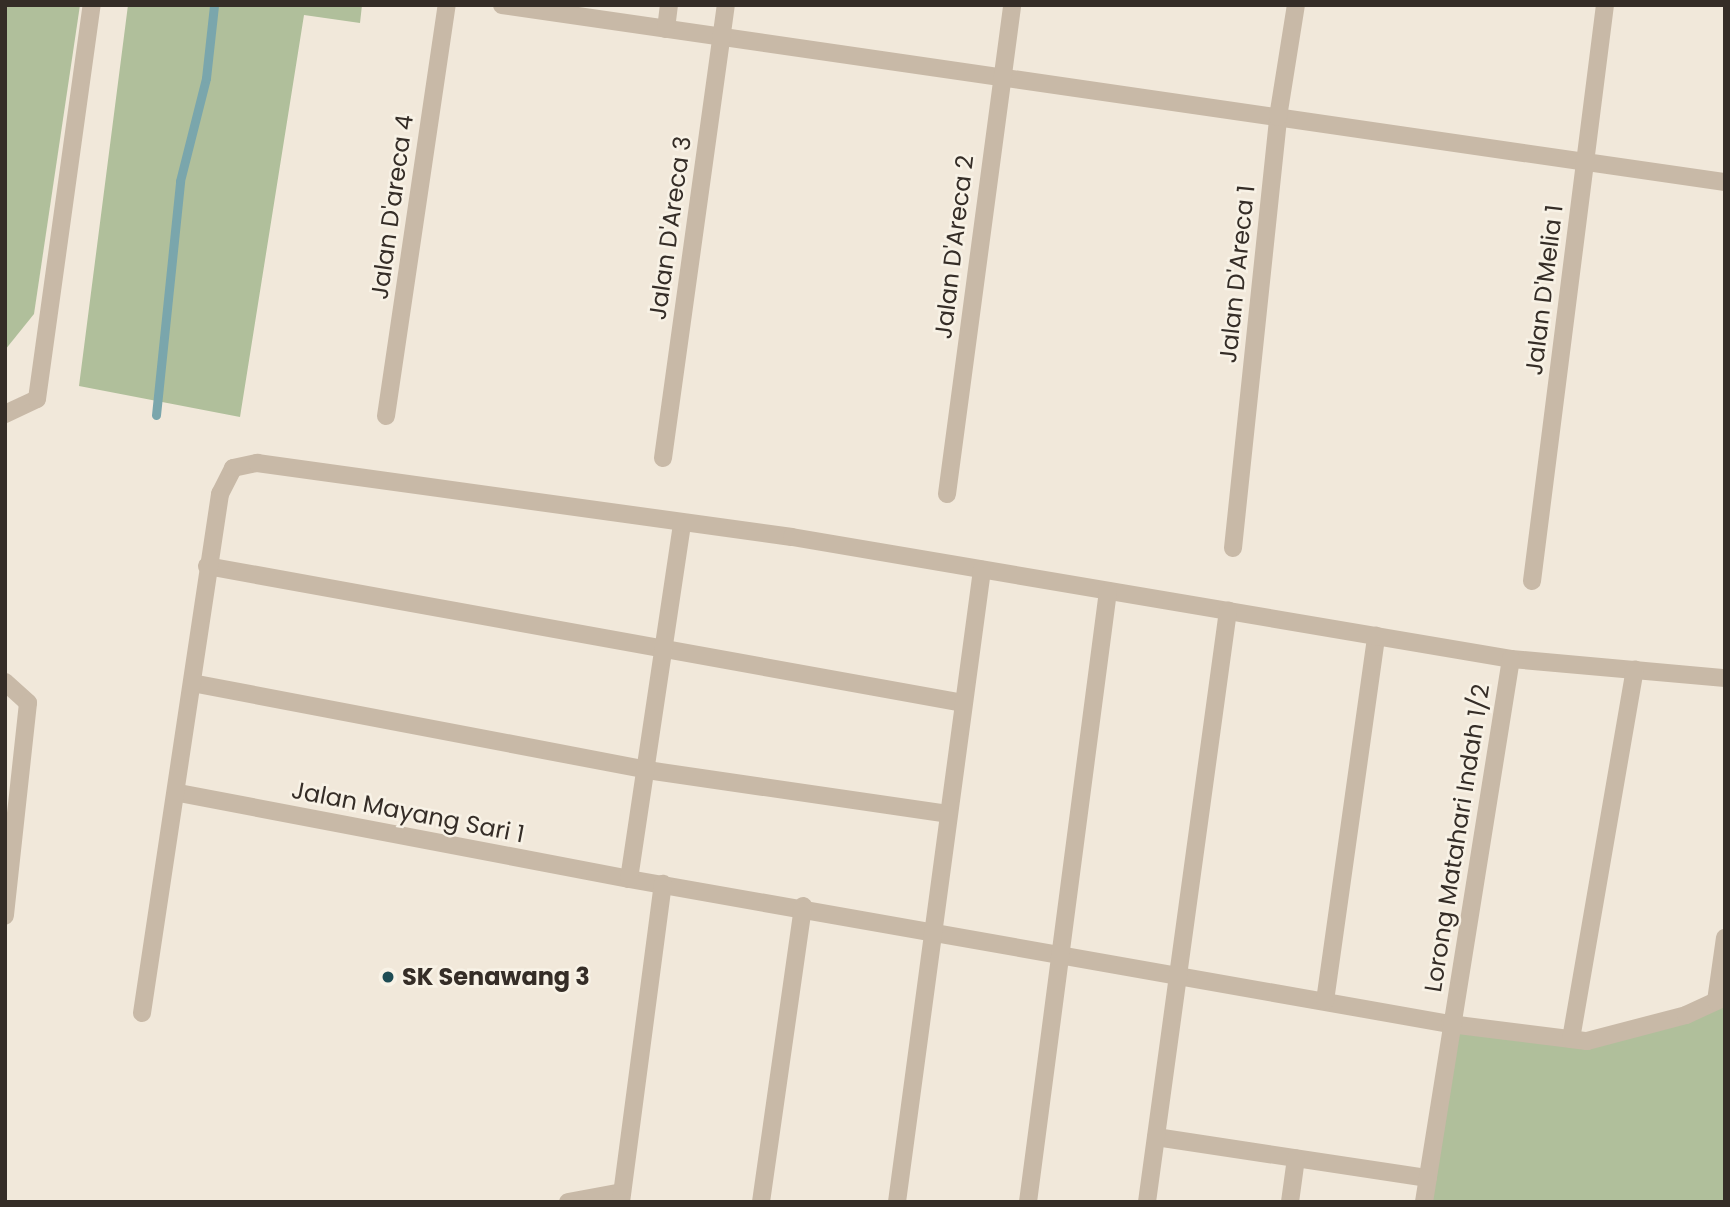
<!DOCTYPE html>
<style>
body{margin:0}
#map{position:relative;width:1730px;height:1207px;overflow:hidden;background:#f1e8da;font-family:Poppins,sans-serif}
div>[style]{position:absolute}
.green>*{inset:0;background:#b0bf9b}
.stream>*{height:9px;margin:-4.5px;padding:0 4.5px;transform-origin:4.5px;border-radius:4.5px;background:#7aa6ac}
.minor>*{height:18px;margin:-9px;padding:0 9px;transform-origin:9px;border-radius:9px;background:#c8b9a7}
.dots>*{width:19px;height:19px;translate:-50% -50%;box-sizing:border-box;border:4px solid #f8f2e6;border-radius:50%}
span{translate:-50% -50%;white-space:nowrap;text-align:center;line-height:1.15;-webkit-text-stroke:5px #f8f2e6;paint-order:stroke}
.street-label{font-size:24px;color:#352d27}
.poi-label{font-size:24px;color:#352d27;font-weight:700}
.left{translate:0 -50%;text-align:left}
.frame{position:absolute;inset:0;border:7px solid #352d27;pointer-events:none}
</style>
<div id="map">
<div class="green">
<div style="clip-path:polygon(5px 5px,80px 5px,34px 314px,5px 350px)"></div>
<div style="clip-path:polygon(128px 5px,362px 5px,360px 23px,304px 15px,240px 417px,79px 386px)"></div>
<div style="clip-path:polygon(1725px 1002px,1725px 1202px,1429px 1202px,1455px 1030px,1588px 1046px)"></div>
</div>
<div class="stream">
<div style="left:156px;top:415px;width:235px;rotate:-84.1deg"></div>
<div style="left:180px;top:181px;width:106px;rotate:-75.8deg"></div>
<div style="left:206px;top:78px;width:73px;rotate:-83.7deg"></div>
</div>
<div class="minor">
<div style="left:502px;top:5px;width:1236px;rotate:8.24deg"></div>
<div style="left:666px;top:29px;width:24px;rotate:-83deg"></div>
<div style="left:5px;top:414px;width:35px;rotate:-25deg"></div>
<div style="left:37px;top:399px;width:398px;rotate:-82.1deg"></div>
<div style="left:386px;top:416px;width:416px;rotate:-81.6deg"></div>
<div style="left:663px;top:458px;width:457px;rotate:-82.1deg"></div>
<div style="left:947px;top:494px;width:493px;rotate:-82.4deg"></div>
<div style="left:1233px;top:548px;width:433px;rotate:-84deg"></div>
<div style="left:1278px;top:117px;width:113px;rotate:-80.9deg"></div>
<div style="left:207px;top:566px;width:768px;rotate:10.27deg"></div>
<div style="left:1532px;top:581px;width:581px;rotate:-82.78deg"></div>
<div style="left:5px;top:682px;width:31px;rotate:42deg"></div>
<div style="left:28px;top:703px;width:214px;rotate:96.2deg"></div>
<div style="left:192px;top:683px;width:463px;rotate:10.8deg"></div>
<div style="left:647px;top:770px;width:304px;rotate:8.3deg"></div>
<div style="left:179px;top:793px;width:458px;rotate:10.8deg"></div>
<div style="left:629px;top:879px;width:834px;rotate:10.02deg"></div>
<div style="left:1450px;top:1024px;width:138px;rotate:7.1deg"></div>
<div style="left:1587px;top:1041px;width:102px;rotate:-14.7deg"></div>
<div style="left:1686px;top:1015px;width:43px;rotate:-24.8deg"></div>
<div style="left:629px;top:879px;width:360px;rotate:-81.5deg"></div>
<div style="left:1325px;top:1001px;width:369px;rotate:-82deg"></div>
<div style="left:1716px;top:1001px;width:64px;rotate:-81.9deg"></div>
<div style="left:142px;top:1013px;width:525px;rotate:-81.45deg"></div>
<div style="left:220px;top:494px;width:29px;rotate:-63deg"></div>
<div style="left:233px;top:468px;width:25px;rotate:-12deg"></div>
<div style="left:257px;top:463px;width:540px;rotate:7.88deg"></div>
<div style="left:792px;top:537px;width:729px;rotate:9.63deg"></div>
<div style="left:1511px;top:659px;width:215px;rotate:5.1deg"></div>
<div style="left:1571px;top:1039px;width:375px;rotate:-80.2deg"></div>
<div style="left:1156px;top:1137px;width:275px;rotate:8.6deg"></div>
<div style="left:568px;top:1202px;width:55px;rotate:-10.5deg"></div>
<div style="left:621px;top:1202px;width:321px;rotate:-82.5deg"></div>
<div style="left:761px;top:1202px;width:299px;rotate:-81.9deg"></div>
<div style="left:897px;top:1202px;width:638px;rotate:-82.34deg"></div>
<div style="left:1028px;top:1202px;width:616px;rotate:-82.54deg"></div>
<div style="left:1147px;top:1202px;width:597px;rotate:-82.2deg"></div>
<div style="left:1290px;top:1202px;width:44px;rotate:-82.2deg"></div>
<div style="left:1424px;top:1202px;width:550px;rotate:-80.9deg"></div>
</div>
<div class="dots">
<div style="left:388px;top:977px;background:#1e4c54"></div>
</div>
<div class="street-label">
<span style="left:392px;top:207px;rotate:-82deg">Jalan D'areca 4</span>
<span style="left:670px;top:228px;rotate:-82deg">Jalan D'Areca 3</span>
<span style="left:954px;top:247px;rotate:-83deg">Jalan D'Areca 2</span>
<span style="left:1237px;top:274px;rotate:-84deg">Jalan D'Areca 1</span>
<span style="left:1544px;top:290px;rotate:-83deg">Jalan D'Melia 1</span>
<span style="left:408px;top:812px;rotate:11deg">Jalan Mayang Sari 1</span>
<span style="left:1457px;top:838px;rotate:-81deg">Lorong Matahari Indah 1/2</span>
</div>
<div class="poi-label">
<span class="left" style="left:402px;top:977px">SK Senawang 3</span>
</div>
<div class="frame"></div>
</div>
